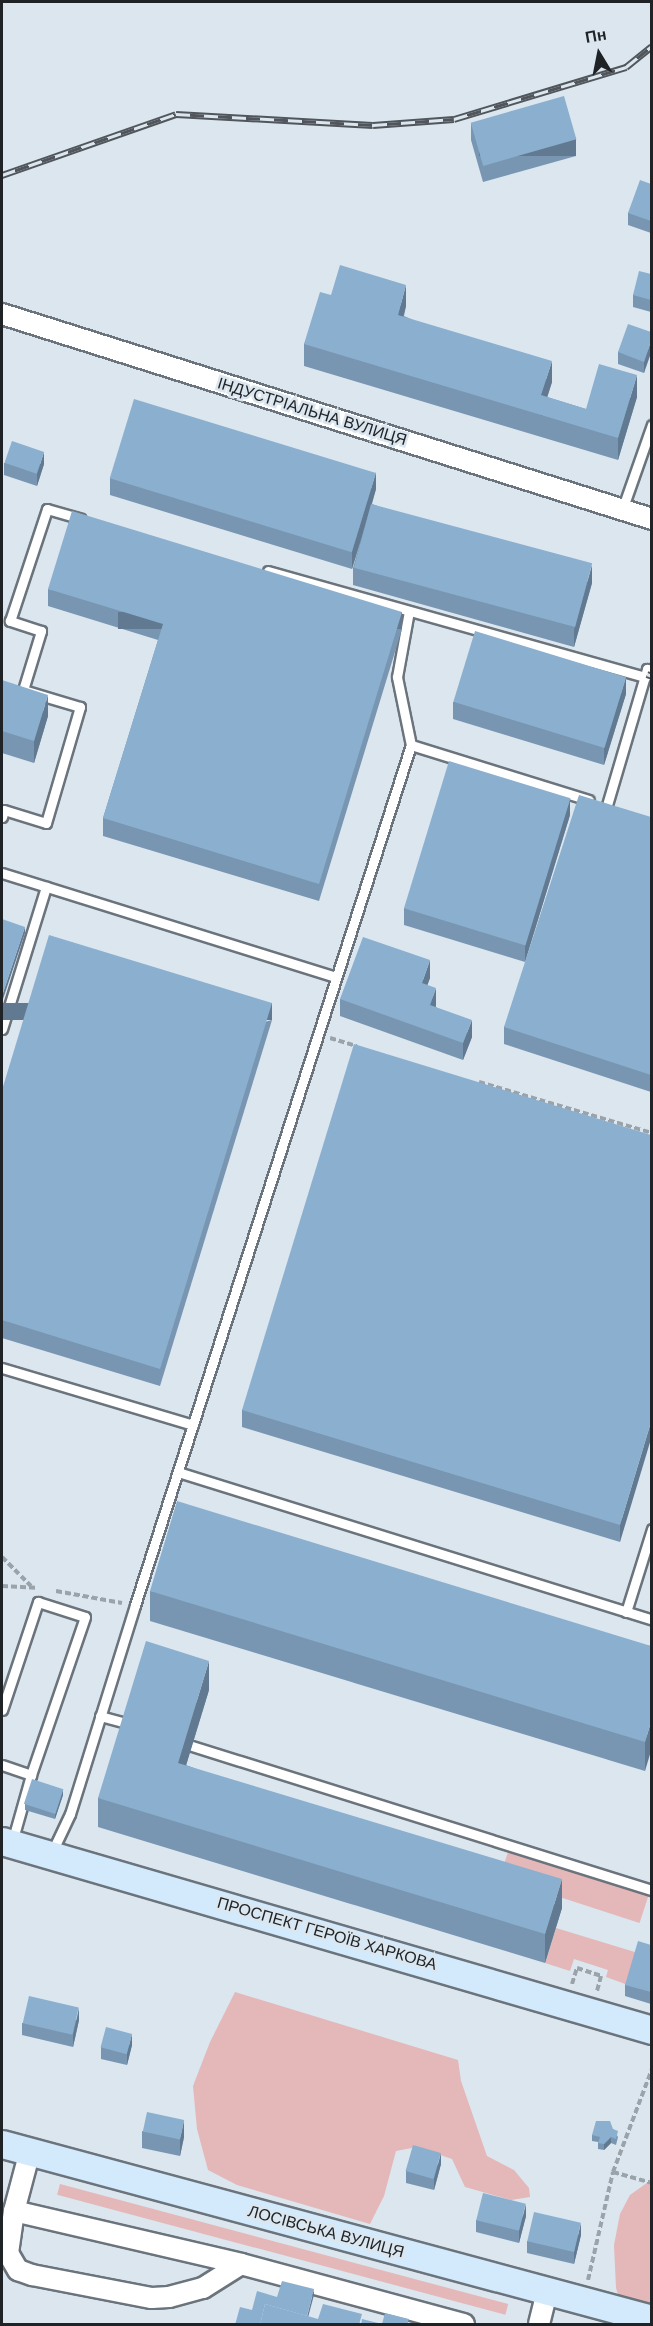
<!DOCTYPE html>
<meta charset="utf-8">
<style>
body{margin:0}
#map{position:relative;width:653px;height:2326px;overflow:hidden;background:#dbe6ef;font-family:Helvetica,sans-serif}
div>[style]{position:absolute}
.green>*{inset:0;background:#e4b7b8;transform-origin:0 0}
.path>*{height:4px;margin-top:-2px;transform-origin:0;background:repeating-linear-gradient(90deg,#9aa3aa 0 6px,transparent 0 9px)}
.roads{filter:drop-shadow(2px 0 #6b747c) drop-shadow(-2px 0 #6b747c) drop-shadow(0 2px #6b747c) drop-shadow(0 -2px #6b747c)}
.lane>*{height:9px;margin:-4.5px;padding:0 4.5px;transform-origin:4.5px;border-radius:4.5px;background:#fff}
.street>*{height:20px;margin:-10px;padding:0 10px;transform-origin:10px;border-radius:10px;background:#fff}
.secondary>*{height:27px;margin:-13.5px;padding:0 13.5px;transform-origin:13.5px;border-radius:13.5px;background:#d3eafd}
.rail>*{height:7px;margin-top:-3.5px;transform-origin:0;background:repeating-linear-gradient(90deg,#dbe6ef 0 14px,#50565b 0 28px);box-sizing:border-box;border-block:2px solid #50565b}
.wall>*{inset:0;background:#7896b2}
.shaded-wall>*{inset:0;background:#617a91;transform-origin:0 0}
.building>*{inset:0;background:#8bafcf;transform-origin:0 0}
span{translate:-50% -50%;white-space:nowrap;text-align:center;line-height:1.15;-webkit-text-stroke:5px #dbe6ef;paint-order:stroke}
.street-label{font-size:16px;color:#1f2326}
.frame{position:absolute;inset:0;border:3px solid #1f2326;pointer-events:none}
.north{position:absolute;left:569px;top:24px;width:60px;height:60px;-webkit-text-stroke:4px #dbe6ef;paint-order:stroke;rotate:350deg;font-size:16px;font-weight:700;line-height:24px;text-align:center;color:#1f2326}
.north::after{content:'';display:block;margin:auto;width:21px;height:27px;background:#1f2326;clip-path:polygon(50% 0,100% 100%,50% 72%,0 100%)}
</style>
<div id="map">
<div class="green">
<div style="left:509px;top:1849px;width:147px;height:30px;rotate:18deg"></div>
<div style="clip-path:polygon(556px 1928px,638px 1953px,628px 1985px,606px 1977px,608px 1970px,574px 1959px,570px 1971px,545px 1963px)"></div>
<div style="clip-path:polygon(235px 1992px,458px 2060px,461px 2081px,487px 2156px,514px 2170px,529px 2188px,530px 2197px,511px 2200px,465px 2187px,452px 2159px,417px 2147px,396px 2151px,384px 2196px,370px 2224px,237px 2185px,208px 2170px,197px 2129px,193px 2086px,210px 2042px)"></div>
<div style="clip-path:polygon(651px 2180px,651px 2324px,627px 2324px,616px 2288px,614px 2245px,620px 2214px,630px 2195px)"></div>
<div style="left:60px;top:2184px;width:464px;height:11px;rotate:15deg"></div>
</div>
<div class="path">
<div style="left:330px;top:1038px;width:28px;rotate:17deg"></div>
<div style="left:479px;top:1082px;width:180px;rotate:16.4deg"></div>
<div style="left:2px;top:1557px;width:41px;rotate:45deg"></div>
<div style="left:2px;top:1586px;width:34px;rotate:3deg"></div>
<div style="left:56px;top:1591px;width:67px;rotate:10.3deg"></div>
<div style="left:572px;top:1984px;width:17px;rotate:-73deg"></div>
<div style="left:577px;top:1968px;width:25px;rotate:18deg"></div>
<div style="left:601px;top:1976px;width:16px;rotate:105deg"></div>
<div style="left:613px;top:2172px;width:41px;rotate:15.8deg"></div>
<div style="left:588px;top:2280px;width:111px;rotate:-77deg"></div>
<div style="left:613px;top:2172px;width:110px;rotate:-69.3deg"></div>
</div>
<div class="roads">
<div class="lane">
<div style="left:622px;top:510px;width:90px;rotate:-70.6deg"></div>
<div style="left:268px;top:571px;width:392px;rotate:15.7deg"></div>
<div style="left:409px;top:611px;width:67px;rotate:100.3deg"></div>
<div style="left:397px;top:677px;width:69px;rotate:78.4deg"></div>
<div style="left:607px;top:805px;width:142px;rotate:-73.6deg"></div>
<div style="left:647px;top:669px;width:5px;rotate:11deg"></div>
<div style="left:2px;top:817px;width:7px;rotate:-74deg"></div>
<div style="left:4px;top:810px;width:44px;rotate:17.2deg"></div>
<div style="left:46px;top:823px;width:121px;rotate:-73.7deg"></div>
<div style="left:80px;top:707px;width:59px;rotate:-163.4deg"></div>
<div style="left:23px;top:690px;width:62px;rotate:-73deg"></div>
<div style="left:41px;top:631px;width:33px;rotate:-162deg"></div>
<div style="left:10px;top:621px;width:118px;rotate:-71.7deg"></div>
<div style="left:47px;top:509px;width:35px;rotate:16deg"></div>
<div style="left:2px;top:873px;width:350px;rotate:17.3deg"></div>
<div style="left:2px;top:1029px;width:149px;rotate:-72.8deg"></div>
<div style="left:2px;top:1368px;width:199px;rotate:16.6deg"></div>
<div style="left:178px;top:1472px;width:497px;rotate:17.3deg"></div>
<div style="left:626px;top:1612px;width:87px;rotate:-72.6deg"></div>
<div style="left:2px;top:1710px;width:114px;rotate:-71.6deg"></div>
<div style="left:38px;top:1602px;width:49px;rotate:17.7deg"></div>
<div style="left:85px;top:1617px;width:167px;rotate:108.9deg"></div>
<div style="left:31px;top:1775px;width:70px;rotate:105.8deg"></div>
<div style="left:100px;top:1716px;width:30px;rotate:15deg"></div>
<div style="left:192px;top:1746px;width:482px;rotate:17.4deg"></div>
<div style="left:2px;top:1765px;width:31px;rotate:19deg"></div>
<div style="left:52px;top:1852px;width:42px;rotate:-64.7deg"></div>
<div style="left:70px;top:1814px;width:219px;rotate:-72.7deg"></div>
<div style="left:135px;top:1605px;width:903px;rotate:-72.21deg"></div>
<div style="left:411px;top:745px;width:186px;rotate:17.2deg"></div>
</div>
<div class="street">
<div style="left:2px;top:314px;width:682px;rotate:17.5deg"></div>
<div style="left:30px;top:2151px;width:62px;rotate:104.9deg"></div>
<div style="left:14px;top:2211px;width:233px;rotate:13.1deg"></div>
<div style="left:241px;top:2264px;width:231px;rotate:15.1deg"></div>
<div style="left:14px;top:2211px;width:42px;rotate:98.1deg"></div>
<div style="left:8px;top:2253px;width:20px;rotate:60deg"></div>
<div style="left:18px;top:2270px;width:15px;rotate:20deg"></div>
<div style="left:32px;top:2275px;width:122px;rotate:10.9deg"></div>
<div style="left:152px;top:2298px;width:17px;rotate:-3deg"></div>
<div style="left:169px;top:2297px;width:35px;rotate:-15deg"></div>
<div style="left:203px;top:2288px;width:45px;rotate:-32.3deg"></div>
<div style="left:539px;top:2324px;width:34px;rotate:-76deg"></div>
</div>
<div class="secondary">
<div style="left:2px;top:1841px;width:677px;rotate:16.21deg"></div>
<div style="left:2px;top:2144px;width:673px;rotate:15.07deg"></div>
</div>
</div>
<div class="rail">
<div style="left:2px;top:175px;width:184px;rotate:-19.3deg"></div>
<div style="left:176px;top:114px;width:197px;rotate:3.2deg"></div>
<div style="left:373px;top:125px;width:81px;rotate:-4.2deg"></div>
<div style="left:454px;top:119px;width:180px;rotate:-16.8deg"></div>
<div style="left:626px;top:67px;width:33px;rotate:-39deg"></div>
<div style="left:647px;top:674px;width:5px;rotate:22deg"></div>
</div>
<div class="wall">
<div style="clip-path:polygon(471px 123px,576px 156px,483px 182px,471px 140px)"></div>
<div style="clip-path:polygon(651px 184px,651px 233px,628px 225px,628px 213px)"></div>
<div style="clip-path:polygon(651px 274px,651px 312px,633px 307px,633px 295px)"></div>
<div style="clip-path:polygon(331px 295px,406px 306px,404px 316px,552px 382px,547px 397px,586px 409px,637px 397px,618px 460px,304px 366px,304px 344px)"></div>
<div style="clip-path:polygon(651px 332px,644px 373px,618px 364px,618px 352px)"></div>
<div style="clip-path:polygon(4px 463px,44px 464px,37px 486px,4px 475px)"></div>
<div style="clip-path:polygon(110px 478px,376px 489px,372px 504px,592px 583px,574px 647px,353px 585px,353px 568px,361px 540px,352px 569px,110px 495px)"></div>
<div style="clip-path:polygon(48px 589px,402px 629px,319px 901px,103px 836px,103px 818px,158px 640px,48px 606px)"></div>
<div style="clip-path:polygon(2px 680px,48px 716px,34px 763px,2px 753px)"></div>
<div style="clip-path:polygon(626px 694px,604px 765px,453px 719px,453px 702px)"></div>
<div style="clip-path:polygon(570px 815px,525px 962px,404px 925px,404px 908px)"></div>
<div style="clip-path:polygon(651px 817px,651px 1092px,504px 1044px,504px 1027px)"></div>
<div style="clip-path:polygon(430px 978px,427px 985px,436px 1005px,436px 1007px,472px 1037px,463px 1060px,340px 1016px,340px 999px)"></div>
<div style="clip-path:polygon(272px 1020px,160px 1386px,2px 1338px,2px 1090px)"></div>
<div style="clip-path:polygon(651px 1135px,620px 1542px,242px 1427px,242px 1410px)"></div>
<div style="clip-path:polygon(150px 1591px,651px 1646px,645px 1771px,150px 1621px)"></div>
<div style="clip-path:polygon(209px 1690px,186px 1765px,562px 1908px,545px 1963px,98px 1827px,98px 1798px)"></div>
<div style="clip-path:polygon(63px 1795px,55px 1819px,25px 1810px,25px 1804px)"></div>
<div style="clip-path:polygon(651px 1945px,651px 2004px,625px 1996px,625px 1985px)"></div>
<div style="clip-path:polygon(79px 2020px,73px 2047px,22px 2035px,22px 2023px)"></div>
<div style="clip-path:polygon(132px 2045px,127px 2065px,101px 2059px,101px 2047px)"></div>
<div style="clip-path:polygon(613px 2129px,618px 2137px,616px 2145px,611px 2143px,604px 2150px,598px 2149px,598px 2142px,592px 2141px,592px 2135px)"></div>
<div style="clip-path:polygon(142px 2131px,184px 2137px,180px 2156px,142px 2148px)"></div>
<div style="clip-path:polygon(441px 2164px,434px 2190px,406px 2183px,406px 2171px)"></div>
<div style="clip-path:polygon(526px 2216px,519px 2243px,476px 2232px,476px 2220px)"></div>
<div style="clip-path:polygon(581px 2235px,574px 2264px,527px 2253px,527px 2241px)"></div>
</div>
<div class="shaded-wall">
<div style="left:576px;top:139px;width:17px;height:97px;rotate:90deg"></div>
<div style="clip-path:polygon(406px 285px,406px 306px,398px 336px,398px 315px)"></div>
<div style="clip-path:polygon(651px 341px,651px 353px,644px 373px,644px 362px)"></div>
<div style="clip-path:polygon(552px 361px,552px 382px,541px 417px,541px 395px)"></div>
<div style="clip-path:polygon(637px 375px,637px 397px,618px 460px,618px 438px)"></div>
<div style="clip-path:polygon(44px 452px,44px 464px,37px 486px,37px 474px)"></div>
<div style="clip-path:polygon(376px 472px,376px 489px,352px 569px,352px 552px)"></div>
<div style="clip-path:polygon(592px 565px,592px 583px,574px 647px,574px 630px)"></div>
<div style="left:402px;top:612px;width:17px;height:284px;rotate:90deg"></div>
<div style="clip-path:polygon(626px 677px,626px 694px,604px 765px,604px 748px)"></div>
<div style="clip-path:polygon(48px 695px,48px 716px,34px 763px,34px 741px)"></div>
<div style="clip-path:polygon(570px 798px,570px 815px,525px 962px,525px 945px)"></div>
<div style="clip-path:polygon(25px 927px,25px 933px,2px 1002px,2px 996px)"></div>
<div style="clip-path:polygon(430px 960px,430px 978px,422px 1000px,422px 983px)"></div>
<div style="clip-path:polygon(436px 988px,436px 1005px,430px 1022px,430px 1005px)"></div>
<div style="left:272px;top:1003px;width:17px;height:383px;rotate:90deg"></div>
<div style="clip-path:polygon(472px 1020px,472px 1037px,463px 1060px,463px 1043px)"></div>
<div style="clip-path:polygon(651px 1422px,651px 1439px,620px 1542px,620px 1525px)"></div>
<div style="clip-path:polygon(209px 1661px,209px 1690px,178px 1792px,178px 1763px)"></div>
<div style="clip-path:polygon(651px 1722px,651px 1751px,645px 1771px,645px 1742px)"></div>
<div style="clip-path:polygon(63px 1789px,63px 1795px,55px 1819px,55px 1813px)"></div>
<div style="clip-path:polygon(562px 1879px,562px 1908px,545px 1963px,545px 1934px)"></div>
<div style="clip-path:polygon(79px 2008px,79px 2020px,73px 2047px,73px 2035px)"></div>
<div style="clip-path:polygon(132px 2034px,132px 2045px,127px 2065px,127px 2053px)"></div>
<div style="clip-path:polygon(184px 2120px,184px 2137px,180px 2156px,180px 2139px)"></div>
<div style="clip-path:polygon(611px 2137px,611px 2143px,604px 2150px,604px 2144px)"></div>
<div style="clip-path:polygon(441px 2153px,441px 2164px,434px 2190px,434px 2179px)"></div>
<div style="clip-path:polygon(526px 2204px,526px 2216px,519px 2243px,519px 2231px)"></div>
<div style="clip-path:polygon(581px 2223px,581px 2235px,574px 2264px,574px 2252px)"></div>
<div style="clip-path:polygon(314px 2289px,314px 2295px,306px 2325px,306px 2321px)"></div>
</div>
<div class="building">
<div style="left:564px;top:96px;width:45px;height:97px;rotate:74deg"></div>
<div style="clip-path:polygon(640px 180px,651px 184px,651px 221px,628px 213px)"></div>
<div style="clip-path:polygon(340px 265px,406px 285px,398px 315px,552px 361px,541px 395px,586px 409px,599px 364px,637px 375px,618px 438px,304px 344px,320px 292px,331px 295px)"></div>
<div style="clip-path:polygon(639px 271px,651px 274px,651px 300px,633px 295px)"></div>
<div style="clip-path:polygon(628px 324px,651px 332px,651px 341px,644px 362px,618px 352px)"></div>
<div style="left:134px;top:399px;width:253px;height:83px;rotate:17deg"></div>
<div style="left:12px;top:441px;width:34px;height:23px;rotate:19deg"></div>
<div style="left:371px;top:504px;width:229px;height:66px;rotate:15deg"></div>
<div style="clip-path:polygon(72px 511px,402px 612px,319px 884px,103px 818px,163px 624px,48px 589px)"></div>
<div style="left:475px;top:631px;width:158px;height:74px;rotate:17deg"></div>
<div style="clip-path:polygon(2px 680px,48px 695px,34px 741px,2px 731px)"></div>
<div style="left:449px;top:761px;width:127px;height:154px;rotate:17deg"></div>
<div style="clip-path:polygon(579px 795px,651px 817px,651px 1075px,504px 1027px)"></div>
<div style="clip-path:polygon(2px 919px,25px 927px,2px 996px)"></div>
<div style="clip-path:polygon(49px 935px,272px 1003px,160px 1369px,2px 1320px,2px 1090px)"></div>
<div style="clip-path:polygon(363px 937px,430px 960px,422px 983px,436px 988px,430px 1005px,472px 1020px,463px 1043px,340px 999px)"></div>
<div style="clip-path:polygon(354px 1044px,651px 1135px,651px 1422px,620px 1525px,242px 1410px)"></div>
<div style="clip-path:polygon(177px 1501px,651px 1646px,651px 1722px,645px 1742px,150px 1591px)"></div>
<div style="clip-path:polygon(146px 1641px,209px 1661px,178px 1763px,562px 1879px,545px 1934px,98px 1798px)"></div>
<div style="left:32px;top:1779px;width:33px;height:26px;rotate:18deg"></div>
<div style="clip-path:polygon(638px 1941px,651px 1945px,651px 1992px,625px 1985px)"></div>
<div style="left:29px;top:1996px;width:51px;height:28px;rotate:13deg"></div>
<div style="left:106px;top:2027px;width:27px;height:21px;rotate:15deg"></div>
<div style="left:147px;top:2112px;width:38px;height:20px;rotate:12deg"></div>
<div style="clip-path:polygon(596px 2121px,610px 2121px,613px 2129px,618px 2131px,616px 2139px,611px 2137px,604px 2144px,598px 2143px,600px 2137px,592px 2135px)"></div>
<div style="left:413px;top:2145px;width:29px;height:27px;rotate:16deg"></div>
<div style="left:483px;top:2193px;width:44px;height:28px;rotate:14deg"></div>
<div style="left:534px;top:2212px;width:48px;height:30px;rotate:13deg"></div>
<div style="clip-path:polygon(282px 2281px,314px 2289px,307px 2316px,265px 2304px,260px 2325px,235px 2325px,240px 2307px,252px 2310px,257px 2291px,277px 2297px)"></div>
<div style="clip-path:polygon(265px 2304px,318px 2319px,323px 2304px,362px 2314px,359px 2325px,260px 2325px)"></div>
<div style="clip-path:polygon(385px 2313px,409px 2319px,407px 2325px,361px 2325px,362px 2319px,382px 2324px)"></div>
</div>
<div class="street-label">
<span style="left:312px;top:412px;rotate:17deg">ІНДУСТРІАЛЬНА ВУЛИЦЯ</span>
<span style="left:327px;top:1934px;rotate:16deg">ПРОСПЕКТ ГЕРОЇВ ХАРКОВА</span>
<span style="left:326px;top:2232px;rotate:15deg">ЛОСІВСЬКА ВУЛИЦЯ</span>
</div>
<div class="frame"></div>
<div class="north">Пн</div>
</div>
